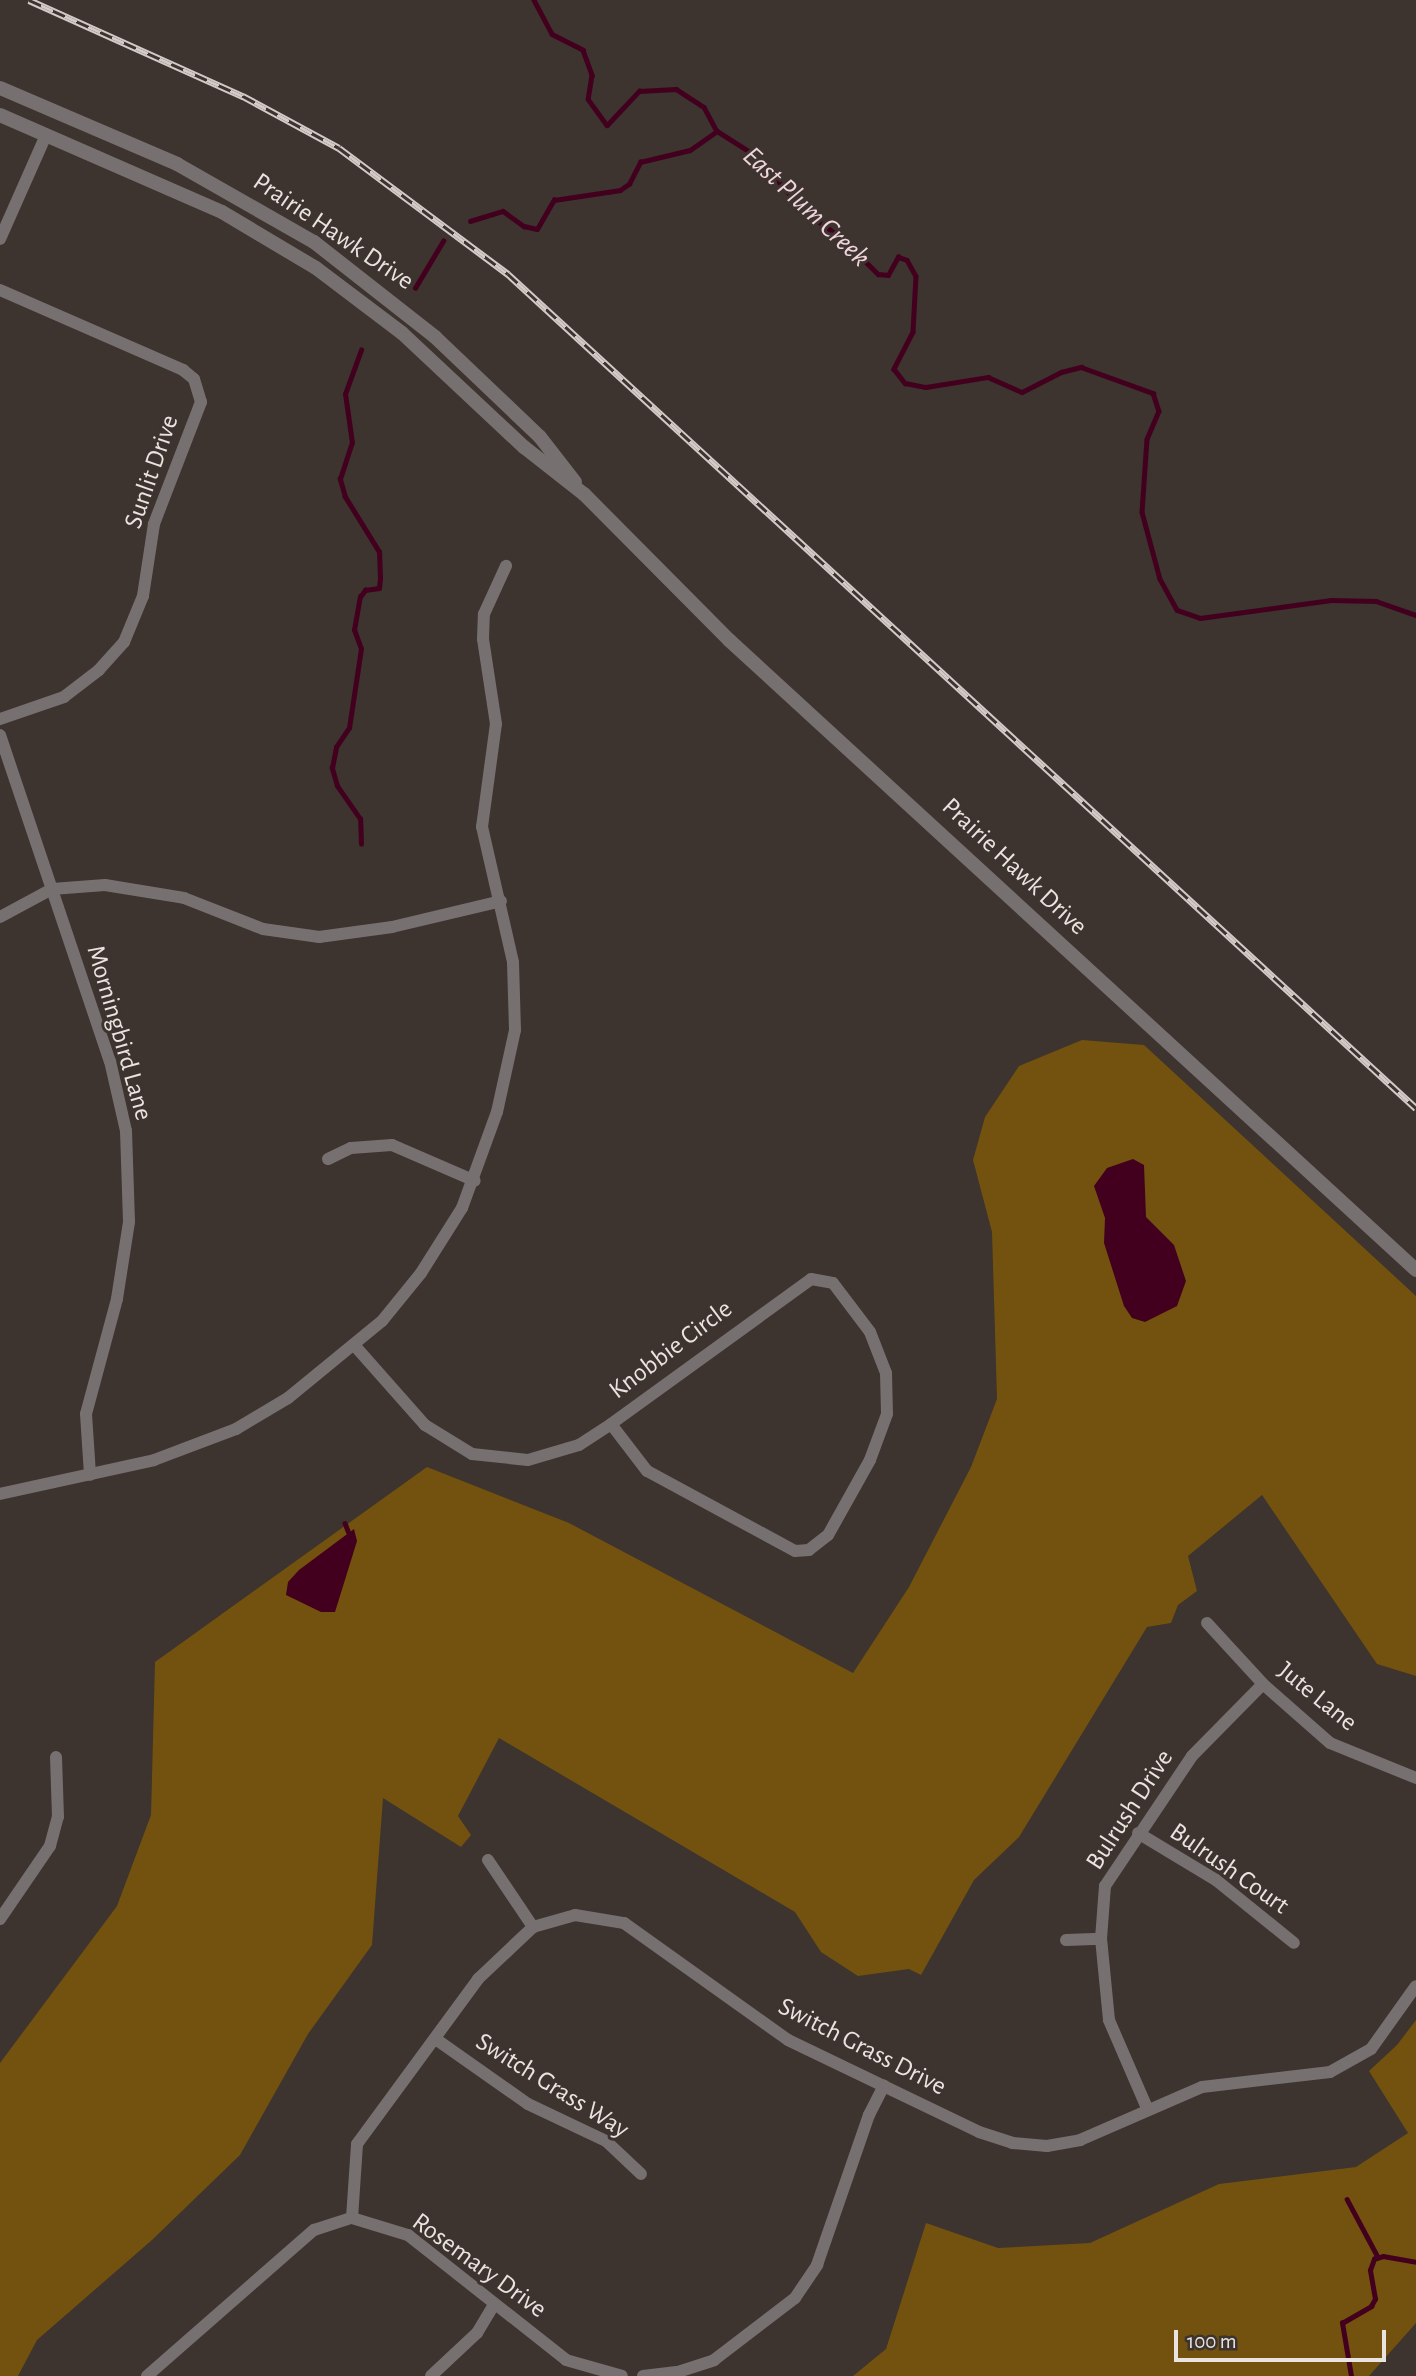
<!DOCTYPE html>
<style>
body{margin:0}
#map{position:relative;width:1416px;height:2376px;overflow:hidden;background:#3d332f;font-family:"Alegreya Sans",sans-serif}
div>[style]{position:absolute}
.green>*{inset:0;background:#72520e}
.water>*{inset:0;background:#42001e}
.stream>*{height:4.5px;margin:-2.25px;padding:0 2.25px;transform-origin:2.25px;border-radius:2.25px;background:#42001e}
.minor>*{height:12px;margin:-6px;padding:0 6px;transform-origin:6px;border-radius:6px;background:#767070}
.tertiary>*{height:14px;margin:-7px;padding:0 7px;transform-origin:7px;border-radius:7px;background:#767070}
.rail>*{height:7px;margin-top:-3.5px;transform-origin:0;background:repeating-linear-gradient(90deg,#3d332f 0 13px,#d2cbc8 0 26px);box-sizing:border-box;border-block:2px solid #d2cbc8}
span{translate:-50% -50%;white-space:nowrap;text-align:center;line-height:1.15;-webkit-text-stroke:6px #3d332f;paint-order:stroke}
.street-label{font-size:26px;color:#eae4e1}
.water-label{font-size:28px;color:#f0d5dd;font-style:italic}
.scale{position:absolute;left:1174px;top:2330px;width:212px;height:32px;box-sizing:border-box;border:4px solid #eae4e1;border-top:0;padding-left:9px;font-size:21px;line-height:24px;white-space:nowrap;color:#eae4e1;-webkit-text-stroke:5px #3d332f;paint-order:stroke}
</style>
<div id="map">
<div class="green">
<div style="clip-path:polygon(1082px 1040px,1144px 1045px,1416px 1296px,1416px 1676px,1377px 1664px,1262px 1495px,1188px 1556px,1197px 1591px,1178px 1605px,1171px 1623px,1147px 1627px,1019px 1837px,974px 1880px,921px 1975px,909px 1969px,858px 1976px,821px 1952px,795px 1912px,499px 1738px,458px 1816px,471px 1835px,461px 1847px,383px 1798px,372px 1945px,308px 2034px,240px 2155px,152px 2240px,37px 2340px,18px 2376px,0 2376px,0 2063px,117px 1906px,151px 1815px,155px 1662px,427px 1467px,569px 1523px,853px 1673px,909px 1587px,971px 1467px,997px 1399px,992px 1232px,973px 1160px,985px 1117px,1019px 1066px)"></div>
<div style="clip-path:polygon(1416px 2020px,1416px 2323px,1369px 2376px,853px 2376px,886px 2349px,926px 2223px,998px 2248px,1090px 2243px,1219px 2184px,1356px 2167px,1408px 2133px,1369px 2071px,1397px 2045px)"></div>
</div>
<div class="water">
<div style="clip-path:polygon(1133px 1159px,1144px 1165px,1146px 1217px,1174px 1245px,1186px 1281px,1177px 1306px,1145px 1322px,1132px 1318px,1124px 1306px,1104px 1243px,1105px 1218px,1094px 1186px,1107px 1168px)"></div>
<div style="clip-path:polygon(354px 1529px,357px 1541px,335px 1612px,321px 1612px,286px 1595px,288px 1582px,299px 1570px)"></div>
</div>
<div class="stream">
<div style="left:534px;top:0;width:38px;rotate:62deg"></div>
<div style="left:552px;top:34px;width:35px;rotate:27deg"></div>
<div style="left:583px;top:50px;width:27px;rotate:70deg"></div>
<div style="left:592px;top:75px;width:24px;rotate:99deg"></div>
<div style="left:588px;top:99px;width:32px;rotate:54deg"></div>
<div style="left:607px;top:125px;width:47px;rotate:-46.7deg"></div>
<div style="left:639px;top:91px;width:37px;rotate:-3deg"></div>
<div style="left:676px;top:89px;width:33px;rotate:33deg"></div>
<div style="left:704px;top:107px;width:27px;rotate:62deg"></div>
<div style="left:717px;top:131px;width:49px;rotate:32.4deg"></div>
<div style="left:758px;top:157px;width:72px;rotate:49.5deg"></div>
<div style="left:805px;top:212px;width:45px;rotate:35.1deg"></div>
<div style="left:842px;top:238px;width:51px;rotate:45deg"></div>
<div style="left:878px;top:274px;width:10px;rotate:6deg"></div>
<div style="left:888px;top:275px;width:21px;rotate:-61deg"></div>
<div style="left:898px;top:257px;width:9px;rotate:18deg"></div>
<div style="left:907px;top:260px;width:18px;rotate:61deg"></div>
<div style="left:916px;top:276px;width:56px;rotate:93.1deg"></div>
<div style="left:913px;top:332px;width:42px;rotate:117.2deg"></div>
<div style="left:894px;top:369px;width:18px;rotate:52deg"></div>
<div style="left:905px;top:383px;width:21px;rotate:11deg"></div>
<div style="left:926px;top:387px;width:63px;rotate:-9.2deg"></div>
<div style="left:988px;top:377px;width:37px;rotate:24deg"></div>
<div style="left:1022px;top:392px;width:44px;rotate:-27.1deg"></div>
<div style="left:1061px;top:372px;width:21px;rotate:-14deg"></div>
<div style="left:1081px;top:367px;width:77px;rotate:19.9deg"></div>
<div style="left:1153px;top:393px;width:19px;rotate:72deg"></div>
<div style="left:1159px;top:411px;width:30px;rotate:113deg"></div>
<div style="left:1147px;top:439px;width:73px;rotate:93.9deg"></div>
<div style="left:1142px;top:512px;width:69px;rotate:75deg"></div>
<div style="left:1160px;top:579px;width:35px;rotate:61deg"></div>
<div style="left:1177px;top:610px;width:24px;rotate:19deg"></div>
<div style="left:1200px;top:618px;width:132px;rotate:-7.8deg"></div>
<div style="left:1331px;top:600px;width:45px;rotate:1.3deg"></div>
<div style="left:1376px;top:601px;width:42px;rotate:19.3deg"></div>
<div style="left:470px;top:221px;width:34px;rotate:-17deg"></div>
<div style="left:503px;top:211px;width:26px;rotate:36deg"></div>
<div style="left:524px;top:226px;width:13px;rotate:13deg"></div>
<div style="left:537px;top:229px;width:34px;rotate:-60deg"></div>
<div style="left:554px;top:200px;width:67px;rotate:-8.6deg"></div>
<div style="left:620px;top:190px;width:11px;rotate:-34deg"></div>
<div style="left:629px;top:184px;width:25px;rotate:-63deg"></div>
<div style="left:640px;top:162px;width:51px;rotate:-13.5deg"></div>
<div style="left:690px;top:150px;width:33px;rotate:-35deg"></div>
<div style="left:415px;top:288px;width:55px;rotate:-59.2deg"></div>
<div style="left:361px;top:844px;width:25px;rotate:-92deg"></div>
<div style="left:360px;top:819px;width:40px;rotate:-124.9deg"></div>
<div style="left:337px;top:786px;width:19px;rotate:-106deg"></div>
<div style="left:332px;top:768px;width:21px;rotate:-79deg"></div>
<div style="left:336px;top:747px;width:23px;rotate:-56deg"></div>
<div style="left:349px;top:728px;width:80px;rotate:-81.4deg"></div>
<div style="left:361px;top:649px;width:20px;rotate:-110deg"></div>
<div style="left:354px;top:630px;width:34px;rotate:-80deg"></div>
<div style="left:360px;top:597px;width:9px;rotate:-54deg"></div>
<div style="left:365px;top:590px;width:14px;rotate:-8deg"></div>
<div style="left:379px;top:588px;width:9px;rotate:-84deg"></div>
<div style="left:380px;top:579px;width:27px;rotate:-92deg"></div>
<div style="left:379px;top:552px;width:65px;rotate:-121.7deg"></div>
<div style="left:345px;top:497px;width:19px;rotate:-106deg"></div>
<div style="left:340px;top:479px;width:38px;rotate:-72deg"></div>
<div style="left:352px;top:443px;width:49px;rotate:-98.1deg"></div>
<div style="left:345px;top:394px;width:47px;rotate:-70deg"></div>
<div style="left:345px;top:1523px;width:9px;rotate:69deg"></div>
<div style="left:1347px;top:2199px;width:66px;rotate:61.9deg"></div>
<div style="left:1351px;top:2376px;width:54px;rotate:-99.6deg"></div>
<div style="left:1342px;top:2323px;width:34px;rotate:-30deg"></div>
<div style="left:1371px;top:2306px;width:8px;rotate:-60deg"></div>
<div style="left:1375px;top:2299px;width:29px;rotate:-100deg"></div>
<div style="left:1370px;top:2270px;width:12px;rotate:-70deg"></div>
<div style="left:1374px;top:2259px;width:9px;rotate:-18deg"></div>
<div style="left:1383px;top:2256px;width:34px;rotate:10deg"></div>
</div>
<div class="minor">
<div style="left:0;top:239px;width:114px;rotate:-66.1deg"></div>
<div style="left:0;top:290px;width:200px;rotate:23.6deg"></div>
<div style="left:183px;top:370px;width:14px;rotate:39deg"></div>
<div style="left:194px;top:379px;width:24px;rotate:73deg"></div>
<div style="left:201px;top:402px;width:131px;rotate:111.1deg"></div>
<div style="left:154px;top:524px;width:73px;rotate:98.7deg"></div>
<div style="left:143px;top:596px;width:50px;rotate:112.4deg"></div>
<div style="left:124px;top:642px;width:38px;rotate:132deg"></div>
<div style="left:99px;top:670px;width:44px;rotate:142.4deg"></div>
<div style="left:64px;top:697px;width:68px;rotate:161deg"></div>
<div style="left:0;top:735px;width:344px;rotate:71.4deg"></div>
<div style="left:110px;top:1061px;width:72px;rotate:77.1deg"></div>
<div style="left:126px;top:1131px;width:91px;rotate:88.1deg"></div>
<div style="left:129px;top:1222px;width:78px;rotate:98.9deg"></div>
<div style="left:117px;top:1299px;width:119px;rotate:105.1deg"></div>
<div style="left:86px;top:1414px;width:61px;rotate:86.2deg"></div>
<div style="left:0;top:917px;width:59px;rotate:-28.3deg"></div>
<div style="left:52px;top:889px;width:53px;rotate:-4.3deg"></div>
<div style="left:105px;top:885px;width:80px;rotate:9.3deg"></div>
<div style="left:184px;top:898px;width:85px;rotate:21.4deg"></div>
<div style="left:263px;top:929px;width:57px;rotate:8.1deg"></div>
<div style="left:319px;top:937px;width:74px;rotate:-7.8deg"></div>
<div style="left:392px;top:927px;width:112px;rotate:-13.4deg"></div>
<div style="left:328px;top:1159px;width:25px;rotate:-26deg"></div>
<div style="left:351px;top:1148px;width:41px;rotate:-4.2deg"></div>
<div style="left:392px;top:1145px;width:90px;rotate:23.4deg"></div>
<div style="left:811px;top:1279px;width:22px;rotate:10deg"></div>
<div style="left:833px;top:1283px;width:61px;rotate:52.9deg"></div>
<div style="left:870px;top:1332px;width:44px;rotate:68.7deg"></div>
<div style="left:886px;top:1373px;width:41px;rotate:88.6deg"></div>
<div style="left:887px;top:1414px;width:49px;rotate:110.3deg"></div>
<div style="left:870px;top:1460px;width:86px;rotate:119.2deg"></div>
<div style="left:828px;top:1535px;width:24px;rotate:142deg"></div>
<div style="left:809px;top:1550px;width:14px;rotate:176deg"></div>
<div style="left:795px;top:1551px;width:168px;rotate:-151.6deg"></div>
<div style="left:647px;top:1471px;width:59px;rotate:-127.5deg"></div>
<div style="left:611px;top:1424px;width:247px;rotate:-35.9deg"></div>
<div style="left:355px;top:1346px;width:106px;rotate:48.5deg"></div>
<div style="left:425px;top:1425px;width:55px;rotate:31.7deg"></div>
<div style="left:472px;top:1454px;width:56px;rotate:6.1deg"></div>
<div style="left:528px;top:1460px;width:53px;rotate:-16.4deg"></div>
<div style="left:579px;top:1445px;width:38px;rotate:-33deg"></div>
<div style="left:0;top:1494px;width:158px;rotate:-12.4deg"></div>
<div style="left:154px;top:1460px;width:88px;rotate:-20.7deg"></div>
<div style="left:236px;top:1429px;width:61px;rotate:-30.8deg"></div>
<div style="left:288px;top:1398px;width:122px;rotate:-39.3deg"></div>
<div style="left:382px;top:1321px;width:62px;rotate:-50.9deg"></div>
<div style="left:421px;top:1273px;width:77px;rotate:-57.8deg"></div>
<div style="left:462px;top:1208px;width:102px;rotate:-70deg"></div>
<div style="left:497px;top:1112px;width:84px;rotate:-77.6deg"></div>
<div style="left:515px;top:1030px;width:68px;rotate:-91.7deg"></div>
<div style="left:513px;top:962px;width:139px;rotate:-102.9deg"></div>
<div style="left:482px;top:827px;width:104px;rotate:-82.3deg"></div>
<div style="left:496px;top:724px;width:86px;rotate:-98.7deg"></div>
<div style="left:483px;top:639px;width:25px;rotate:-88deg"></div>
<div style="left:484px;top:614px;width:53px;rotate:-65.4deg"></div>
<div style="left:1207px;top:1623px;width:83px;rotate:47.4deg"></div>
<div style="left:1263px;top:1684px;width:89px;rotate:41.4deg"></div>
<div style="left:1330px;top:1743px;width:93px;rotate:22.1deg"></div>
<div style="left:1138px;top:1833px;width:91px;rotate:31.1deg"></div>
<div style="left:1216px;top:1880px;width:100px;rotate:38.9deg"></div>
<div style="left:488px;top:1860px;width:81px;rotate:56.1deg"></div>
<div style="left:0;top:1919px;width:88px;rotate:-55.6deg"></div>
<div style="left:50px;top:1846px;width:30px;rotate:-75deg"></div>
<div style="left:58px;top:1817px;width:60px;rotate:-91.9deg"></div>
<div style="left:1066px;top:1940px;width:35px;rotate:-2deg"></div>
<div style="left:437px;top:2040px;width:111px;rotate:35.1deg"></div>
<div style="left:528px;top:2104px;width:86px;rotate:25.4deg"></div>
<div style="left:606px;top:2141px;width:48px;rotate:43.3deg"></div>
<div style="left:1147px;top:2108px;width:96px;rotate:-113.4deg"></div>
<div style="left:1109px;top:2020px;width:81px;rotate:-95.6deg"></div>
<div style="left:1101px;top:1939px;width:53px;rotate:-85.7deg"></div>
<div style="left:1105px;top:1886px;width:156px;rotate:-56.2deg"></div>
<div style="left:1192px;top:1756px;width:101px;rotate:-45.4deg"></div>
<div style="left:352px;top:2218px;width:74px;rotate:-86.1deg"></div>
<div style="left:357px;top:2144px;width:205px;rotate:-53.7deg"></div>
<div style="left:478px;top:1979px;width:76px;rotate:-43.4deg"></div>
<div style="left:533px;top:1927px;width:44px;rotate:-15.9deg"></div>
<div style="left:575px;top:1915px;width:50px;rotate:9.3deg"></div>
<div style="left:624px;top:1923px;width:201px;rotate:35.5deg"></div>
<div style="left:788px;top:2040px;width:212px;rotate:25.7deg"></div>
<div style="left:979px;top:2132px;width:35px;rotate:18deg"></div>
<div style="left:1012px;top:2143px;width:35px;rotate:5deg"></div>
<div style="left:1047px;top:2146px;width:34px;rotate:-10deg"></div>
<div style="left:1080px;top:2140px;width:133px;rotate:-23.5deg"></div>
<div style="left:1202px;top:2087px;width:129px;rotate:-6.7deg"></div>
<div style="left:1330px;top:2072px;width:47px;rotate:-29.3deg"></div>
<div style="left:1371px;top:2049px;width:77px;rotate:-54.5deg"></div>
<div style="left:147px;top:2376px;width:222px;rotate:-41.2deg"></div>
<div style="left:314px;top:2230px;width:40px;rotate:-18deg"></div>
<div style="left:352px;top:2218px;width:59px;rotate:16.9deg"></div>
<div style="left:408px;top:2235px;width:201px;rotate:38.3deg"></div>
<div style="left:566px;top:2360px;width:58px;rotate:15.9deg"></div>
<div style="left:431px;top:2376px;width:63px;rotate:-43.1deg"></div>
<div style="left:477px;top:2333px;width:33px;rotate:-59deg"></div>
<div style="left:643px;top:2376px;width:38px;rotate:-7deg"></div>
<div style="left:681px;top:2371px;width:35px;rotate:-18deg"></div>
<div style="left:714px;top:2360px;width:102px;rotate:-37.4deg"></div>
<div style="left:795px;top:2298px;width:40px;rotate:-56deg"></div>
<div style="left:817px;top:2265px;width:159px;rotate:-70.9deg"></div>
<div style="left:869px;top:2115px;width:33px;rotate:-63deg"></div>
</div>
<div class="tertiary">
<div style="left:0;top:88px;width:193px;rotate:23.2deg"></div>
<div style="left:177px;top:164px;width:158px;rotate:29.7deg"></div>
<div style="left:314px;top:242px;width:154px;rotate:38.1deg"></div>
<div style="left:435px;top:337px;width:145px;rotate:43.6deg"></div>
<div style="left:540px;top:437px;width:57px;rotate:52.1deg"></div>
<div style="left:0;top:115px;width:242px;rotate:23.6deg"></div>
<div style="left:222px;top:212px;width:109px;rotate:30.8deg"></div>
<div style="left:316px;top:268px;width:108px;rotate:37.1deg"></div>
<div style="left:402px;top:333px;width:167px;rotate:43.1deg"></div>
<div style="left:524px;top:447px;width:76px;rotate:38.1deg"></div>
<div style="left:584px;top:494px;width:206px;rotate:45.2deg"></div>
<div style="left:729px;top:640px;width:932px;rotate:42.52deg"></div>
</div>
<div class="rail">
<div style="left:29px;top:0;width:235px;rotate:24.2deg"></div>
<div style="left:243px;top:96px;width:109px;rotate:28.4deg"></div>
<div style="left:339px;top:148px;width:211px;rotate:36.7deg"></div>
<div style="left:508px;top:274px;width:1233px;rotate:42.57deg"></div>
</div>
<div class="street-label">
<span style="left:333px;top:232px;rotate:34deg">Prairie Hawk Drive</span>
<span style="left:152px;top:472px;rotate:-71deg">Sunlit Drive</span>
<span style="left:1014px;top:867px;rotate:43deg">Prairie Hawk Drive</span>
<span style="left:119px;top:1033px;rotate:74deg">Morningbird Lane</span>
<span style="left:671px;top:1350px;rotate:-37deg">Knobbie Circle</span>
<span style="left:1317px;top:1697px;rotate:39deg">Jute Lane</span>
<span style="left:1130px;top:1810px;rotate:-57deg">Bulrush Drive</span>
<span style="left:1229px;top:1869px;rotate:35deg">Bulrush Court</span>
<span style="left:862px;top:2047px;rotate:27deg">Switch Grass Drive</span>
<span style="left:552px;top:2086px;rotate:32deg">Switch Grass Way</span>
<span style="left:479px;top:2266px;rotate:36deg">Rosemary Drive</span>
</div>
<div class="water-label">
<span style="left:806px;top:207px;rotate:43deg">East Plum Creek</span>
</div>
<div class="scale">100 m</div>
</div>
